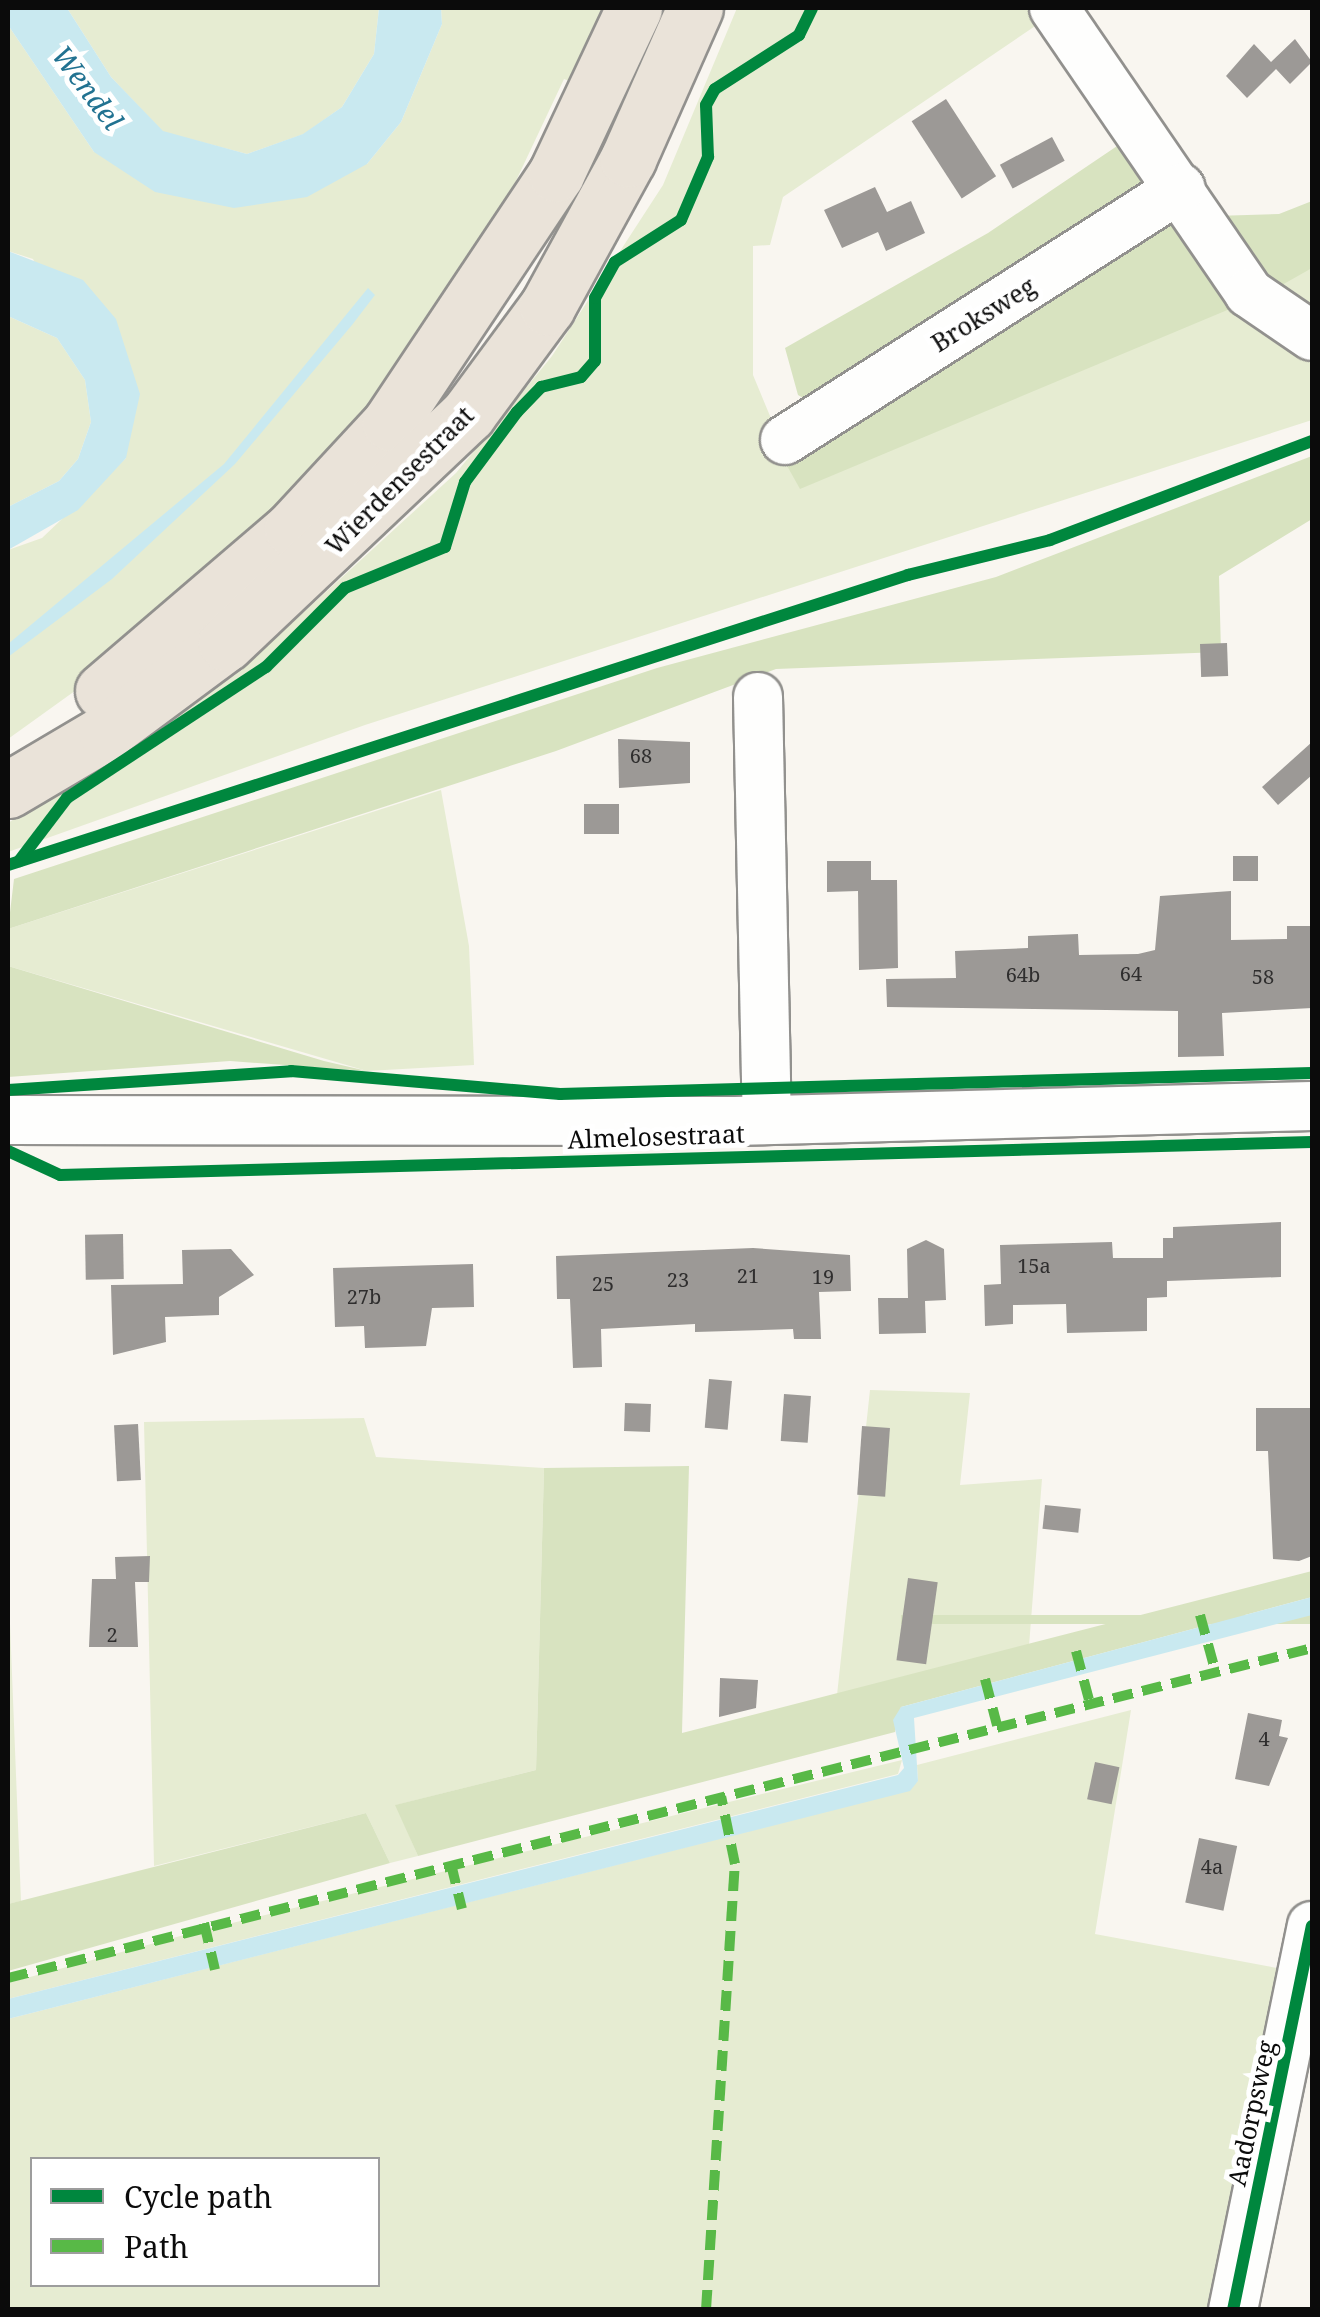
<!DOCTYPE html>
<style>
body{margin:0}
#map{position:relative;width:1320px;height:2317px;overflow:hidden;background:#f9f6f0;font-family:"Noto Serif",serif}
div>[style]{position:absolute}
.green>*{inset:0;background:#e6ecd2}
.forest>*{inset:0;background:#d8e3c0;transform-origin:0 0}
.water>*{inset:0;background:#c9e9f0}
.building>*{inset:0;background:#9c9996;transform-origin:0 0}
.roads{filter:drop-shadow(2px 0 #92918e) drop-shadow(-2px 0 #92918e) drop-shadow(0 2px #92918e) drop-shadow(0 -2px #92918e)}
.minor>*{height:48px;margin:-24px;padding:0 24px;transform-origin:24px;border-radius:24px;background:#fefefd}
.major>*{height:55px;margin:-27.5px;padding:0 27.5px;transform-origin:27.5px;border-radius:27.5px;background:#eae3d9}
.quiet>*{height:10px;margin-top:-5px;transform-origin:0;background:repeating-linear-gradient(90deg,#58b947 0 20px,transparent 0 30px)}
.cycleway>*{height:12px;margin:-6px;padding:0 6px;transform-origin:6px;border-radius:6px;background:#00873e}
span{translate:-50% -50%;white-space:nowrap;text-align:center;line-height:1.15;-webkit-text-stroke:10px #fff;paint-order:stroke}
.number-label{font-size:20px;color:#2f2e2e}
.number-label span{-webkit-text-stroke-width:0}
.street-label{font-size:25px;color:#0b0b0b}
.water-label{font-size:28px;color:#217291;font-style:italic}
.frame{position:absolute;inset:0;border:10px solid #0b0b0b;pointer-events:none}
.legend{position:absolute;left:30px;top:2157px;width:350px;height:130px;box-sizing:border-box;background:#fff;border:2px solid #9d9d9d;margin:0;padding:12px 18px;list-style:none;font-size:30px;color:#0b0b0b}
.legend li{display:flex;align-items:center;gap:20px;height:50px}
.legend b{width:50px;border:2px solid #9d9d9d}
</style>
<div id="map">
<div class="green">
<div style="clip-path:polygon(67px 8px,379px 8px,374px 54px,342px 107px,304px 134px,247px 154px,163px 132px,111px 77px)"></div>
<div style="clip-path:polygon(441px 8px,620px 8px,575px 83px,564px 79px,439px 344px,175px 619px,8px 739px,8px 550px,42px 538px,126px 458px,33px 259px,8px 251px,8px 25px,94px 152px,367px 164px,401px 122px,442px 24px)"></div>
<div style="clip-path:polygon(737px 8px,1043px 8px,1050px 16px,783px 197px,770px 245px,753px 246px,753px 375px,800px 488px,1312px 268px,1312px 420px,365px 725px,8px 852px,8px 823px,235px 675px,456px 473px,552px 356px,663px 185px)"></div>
<div style="clip-path:polygon(8px 316px,57px 338px,85px 380px,91px 422px,78px 459px,59px 481px,8px 507px)"></div>
<div style="clip-path:polygon(441px 790px,469px 946px,474px 1065px,367px 1071px,8px 966px,8px 929px)"></div>
<div style="clip-path:polygon(870px 1390px,970px 1393px,960px 1485px,1042px 1479px,1029px 1646px,837px 1695px)"></div>
<div style="clip-path:polygon(364px 1418px,376px 1457px,544px 1468px,536px 1770px,396px 1805px,418px 1856px,390px 1863px,366px 1813px,154px 1866px,144px 1422px)"></div>
<div style="clip-path:polygon(8px 1573px,21px 1901px,8px 1904px)"></div>
<div style="clip-path:polygon(evenodd,1131px 1710px,1095px 1934px,1288px 1970px,1213px 2309px,8px 2310px,8px 2019px,875px 1799px,918px 1781px,917px 1765px,1131px 1710px,32px 2160px,378px 2160px,378px 2284px,32px 2284px,32px 2160px)"></div>
<div style="clip-path:polygon(902px 1760px,898px 1774px,8px 1999px,8px 1983px,195px 1932px)"></div>
</div>
<div class="forest">
<div style="clip-path:polygon(1126px 140px,1151px 179px,810px 402px,798px 395px,785px 348px,988px 233px)"></div>
<div style="clip-path:polygon(1312px 201px,1312px 268px,1268px 293px,800px 489px,781px 455px,1148px 218px,1279px 214px)"></div>
<div style="clip-path:polygon(1312px 456px,1312px 519px,1219px 576px,1221px 652px,776px 669px,556px 751px,8px 929px,14px 879px,657px 668px,996px 577px)"></div>
<div style="clip-path:polygon(8px 966px,324px 1061px,367px 1071px,230px 1061px,8px 1077px)"></div>
<div style="clip-path:polygon(689px 1466px,682px 1733px,1312px 1571px,1312px 1597px,901px 1707px,895px 1732px,418px 1856px,395px 1805px,536px 1770px,544px 1468px)"></div>
<div style="left:1312px;top:1615px;width:9px;height:411px;rotate:90deg"></div>
<div style="clip-path:polygon(366px 1813px,390px 1863px,8px 1971px,8px 1904px)"></div>
</div>
<div class="water">
<div style="clip-path:polygon(8px 8px,67px 8px,111px 77px,163px 131px,247px 154px,303px 134px,342px 107px,374px 54px,379px 8px,441px 8px,442px 24px,401px 122px,367px 164px,307px 197px,234px 208px,155px 192px,94px 152px,8px 25px)"></div>
<div style="clip-path:polygon(8px 251px,83px 280px,116px 319px,140px 394px,126px 458px,78px 510px,8px 550px,8px 507px,59px 481px,78px 459px,91px 422px,85px 380px,57px 338px,8px 316px)"></div>
<div style="clip-path:polygon(368px 288px,375px 295px,352px 325px,235px 464px,112px 579px,8px 657px,8px 644px,224px 464px)"></div>
<div style="clip-path:polygon(1312px 1597px,1312px 1615px,914px 1718px,918px 1781px,910px 1791px,8px 2019px,8px 1999px,898px 1775px,904px 1768px,893px 1720px,901px 1707px)"></div>
</div>
<div class="building">
<div style="clip-path:polygon(1295px 39px,1312px 62px,1290px 84px,1276px 69px,1247px 98px,1226px 76px,1254px 44px,1271px 62px)"></div>
<div style="left:946px;top:99px;width:92px;height:41px;rotate:57deg"></div>
<div style="left:1052px;top:137px;width:27px;height:59px;rotate:62deg"></div>
<div style="clip-path:polygon(875px 187px,887px 212px,911px 201px,925px 233px,886px 251px,878px 232px,842px 248px,824px 210px)"></div>
<div style="left:1227px;top:643px;width:33px;height:27px;rotate:88deg"></div>
<div style="clip-path:polygon(618px 739px,690px 742px,690px 783px,619px 788px)"></div>
<div style="clip-path:polygon(1312px 742px,1312px 775px,1278px 805px,1262px 787px)"></div>
<div style="left:584px;top:804px;width:35px;height:30px"></div>
<div style="left:1233px;top:856px;width:25px;height:25px"></div>
<div style="clip-path:polygon(827px 861px,871px 861px,871px 880px,897px 880px,898px 968px,859px 970px,858px 891px,827px 892px)"></div>
<div style="clip-path:polygon(1231px 891px,1231px 940px,1287px 939px,1287px 926px,1312px 926px,1312px 1008px,1222px 1013px,1224px 1056px,1178px 1057px,1178px 1011px,887px 1007px,886px 979px,956px 978px,955px 951px,1028px 948px,1028px 936px,1078px 934px,1079px 955px,1138px 954px,1155px 950px,1160px 896px)"></div>
<div style="clip-path:polygon(1281px 1222px,1281px 1277px,1167px 1281px,1167px 1297px,1147px 1298px,1147px 1331px,1067px 1333px,1066px 1304px,1013px 1305px,1013px 1324px,985px 1326px,984px 1285px,1001px 1284px,1000px 1245px,1112px 1242px,1113px 1258px,1163px 1258px,1163px 1238px,1173px 1238px,1173px 1227px)"></div>
<div style="left:123px;top:1234px;width:45px;height:38px;rotate:89deg"></div>
<div style="clip-path:polygon(926px 1240px,944px 1249px,946px 1300px,925px 1301px,926px 1333px,879px 1334px,878px 1298px,908px 1298px,907px 1249px)"></div>
<div style="clip-path:polygon(753px 1248px,850px 1255px,851px 1291px,819px 1292px,821px 1339px,794px 1339px,793px 1329px,695px 1332px,695px 1324px,601px 1329px,602px 1367px,573px 1368px,570px 1299px,557px 1299px,556px 1256px)"></div>
<div style="clip-path:polygon(231px 1249px,254px 1275px,219px 1297px,219px 1315px,165px 1317px,166px 1342px,113px 1355px,111px 1285px,183px 1284px,182px 1250px)"></div>
<div style="clip-path:polygon(473px 1264px,474px 1307px,432px 1308px,426px 1346px,365px 1348px,364px 1326px,335px 1327px,333px 1268px)"></div>
<div style="left:709px;top:1379px;width:23px;height:49px;rotate:5deg"></div>
<div style="left:784px;top:1394px;width:27px;height:47px;rotate:4deg"></div>
<div style="left:625px;top:1403px;width:26px;height:28px;rotate:2deg"></div>
<div style="clip-path:polygon(1256px 1408px,1312px 1408px,1312px 1556px,1299px 1561px,1273px 1559px,1268px 1451px,1256px 1451px)"></div>
<div style="left:138px;top:1424px;width:56px;height:24px;rotate:87deg"></div>
<div style="left:862px;top:1426px;width:28px;height:69px;rotate:4deg"></div>
<div style="left:1045px;top:1505px;width:36px;height:24px;rotate:6deg"></div>
<div style="clip-path:polygon(150px 1556px,149px 1582px,135px 1582px,138px 1647px,89px 1647px,92px 1579px,116px 1579px,115px 1557px)"></div>
<div style="left:908px;top:1578px;width:30px;height:83px;rotate:8deg"></div>
<div style="clip-path:polygon(720px 1678px,758px 1680px,756px 1708px,719px 1717px)"></div>
<div style="clip-path:polygon(1248px 1713px,1282px 1720px,1279px 1736px,1288px 1738px,1269px 1786px,1235px 1779px)"></div>
<div style="left:1095px;top:1762px;width:25px;height:38px;rotate:12deg"></div>
<div style="left:1199px;top:1838px;width:39px;height:66px;rotate:12deg"></div>
</div>
<div class="roads">
<div class="minor">
<div style="left:1054px;top:8px;width:345px;rotate:55.6deg"></div>
<div style="left:1249px;top:293px;width:76px;rotate:34.3deg"></div>
<div style="left:785px;top:440px;width:469px;rotate:-32.5deg"></div>
<div style="left:758px;top:697px;width:423px;rotate:88.8deg"></div>
<div style="left:8px;top:1120px;width:727px;rotate:0.08deg"></div>
<div style="left:735px;top:1121px;width:577px;rotate:-1.49deg"></div>
<div style="left:1233px;top:2310px;width:392px;rotate:-78.4deg"></div>
</div>
<div class="major">
<div style="left:103px;top:691px;width:249px;rotate:-40.6deg"></div>
<div style="left:292px;top:529px;width:144px;rotate:-47.2deg"></div>
<div style="left:390px;top:423px;width:299px;rotate:-56.3deg"></div>
<div style="left:556px;top:174px;width:183px;rotate:-64.8deg"></div>
<div style="left:8px;top:790px;width:114px;rotate:-30.6deg"></div>
<div style="left:106px;top:732px;width:149px;rotate:-36.6deg"></div>
<div style="left:226px;top:643px;width:333px;rotate:-43.4deg"></div>
<div style="left:468px;top:414px;width:133px;rotate:-53.6deg"></div>
<div style="left:547px;top:307px;width:169px;rotate:-61.3deg"></div>
<div style="left:628px;top:159px;width:165px;rotate:-66.1deg"></div>
</div>
</div>
<div class="quiet">
<div style="left:1200px;top:1615px;width:57px;rotate:74.7deg"></div>
<div style="left:1076px;top:1651px;width:51px;rotate:75.1deg"></div>
<div style="left:985px;top:1679px;width:48px;rotate:75.4deg"></div>
<div style="left:451px;top:1864px;width:46px;rotate:76.3deg"></div>
<div style="left:204px;top:1923px;width:48px;rotate:76.8deg"></div>
<div style="left:8px;top:1978px;width:1345px;rotate:-14.2deg"></div>
<div style="left:706px;top:2310px;width:447px;rotate:-86.3deg"></div>
<div style="left:735px;top:1864px;width:69px;rotate:-101.6deg"></div>
</div>
<div class="cycleway">
<div style="left:19px;top:861px;width:79px;rotate:-52.7deg"></div>
<div style="left:67px;top:798px;width:238px;rotate:-33.4deg"></div>
<div style="left:266px;top:667px;width:112px;rotate:-45deg"></div>
<div style="left:345px;top:588px;width:108px;rotate:-22.3deg"></div>
<div style="left:445px;top:547px;width:68px;rotate:-72.9deg"></div>
<div style="left:465px;top:482px;width:87px;rotate:-53.4deg"></div>
<div style="left:517px;top:412px;width:35px;rotate:-46deg"></div>
<div style="left:541px;top:387px;width:41px;rotate:-14deg"></div>
<div style="left:581px;top:377px;width:21px;rotate:-49deg"></div>
<div style="left:595px;top:361px;width:63px;rotate:-90deg"></div>
<div style="left:595px;top:298px;width:41px;rotate:-60.9deg"></div>
<div style="left:615px;top:262px;width:78px;rotate:-32.5deg"></div>
<div style="left:681px;top:220px;width:69px;rotate:-66.8deg"></div>
<div style="left:708px;top:157px;width:52px;rotate:-92.2deg"></div>
<div style="left:706px;top:105px;width:18px;rotate:-61deg"></div>
<div style="left:715px;top:89px;width:100px;rotate:-32.7deg"></div>
<div style="left:799px;top:35px;width:30px;rotate:-64deg"></div>
<div style="left:8px;top:865px;width:946px;rotate:-17.86deg"></div>
<div style="left:908px;top:575px;width:146px;rotate:-13.8deg"></div>
<div style="left:1050px;top:540px;width:280px;rotate:-20.7deg"></div>
<div style="left:8px;top:1090px;width:284px;rotate:-3.8deg"></div>
<div style="left:291px;top:1071px;width:270px;rotate:4.9deg"></div>
<div style="left:560px;top:1094px;width:752px;rotate:-1.6deg"></div>
<div style="left:8px;top:1151px;width:57px;rotate:24.8deg"></div>
<div style="left:60px;top:1175px;width:1252px;rotate:-1.51deg"></div>
<div style="left:1233px;top:2310px;width:392px;rotate:-78.4deg"></div>
</div>
<div class="number-label">
<span style="left:641px;top:755px">68</span>
<span style="left:1131px;top:973px">64</span>
<span style="left:1023px;top:974px">64b</span>
<span style="left:1263px;top:976px">58</span>
<span style="left:1034px;top:1265px">15a</span>
<span style="left:748px;top:1275px">21</span>
<span style="left:823px;top:1276px">19</span>
<span style="left:678px;top:1279px">23</span>
<span style="left:603px;top:1283px">25</span>
<span style="left:364px;top:1296px">27b</span>
<span style="left:112px;top:1634px">2</span>
<span style="left:1264px;top:1738px">4</span>
<span style="left:1212px;top:1866px">4a</span>
</div>
<div class="street-label">
<span style="left:983px;top:314px;rotate:-32deg">Broksweg</span>
<span style="left:399px;top:480px;rotate:-45deg">Wierdensestraat</span>
<span style="left:656px;top:1136px;rotate:-2deg">Almelosestraat</span>
<span style="left:1251px;top:2113px;rotate:-78deg">Aadorpsweg</span>
</div>
<div class="water-label">
<span style="left:88px;top:87px;rotate:53deg">Wendel</span>
</div>
<div class="frame"></div>
<ul class="legend">
<li><b style="height:12px;background:#00873e"></b>Cycle path</li>
<li><b style="height:12px;background:#58b947"></b>Path</li>
</ul>
</div>
